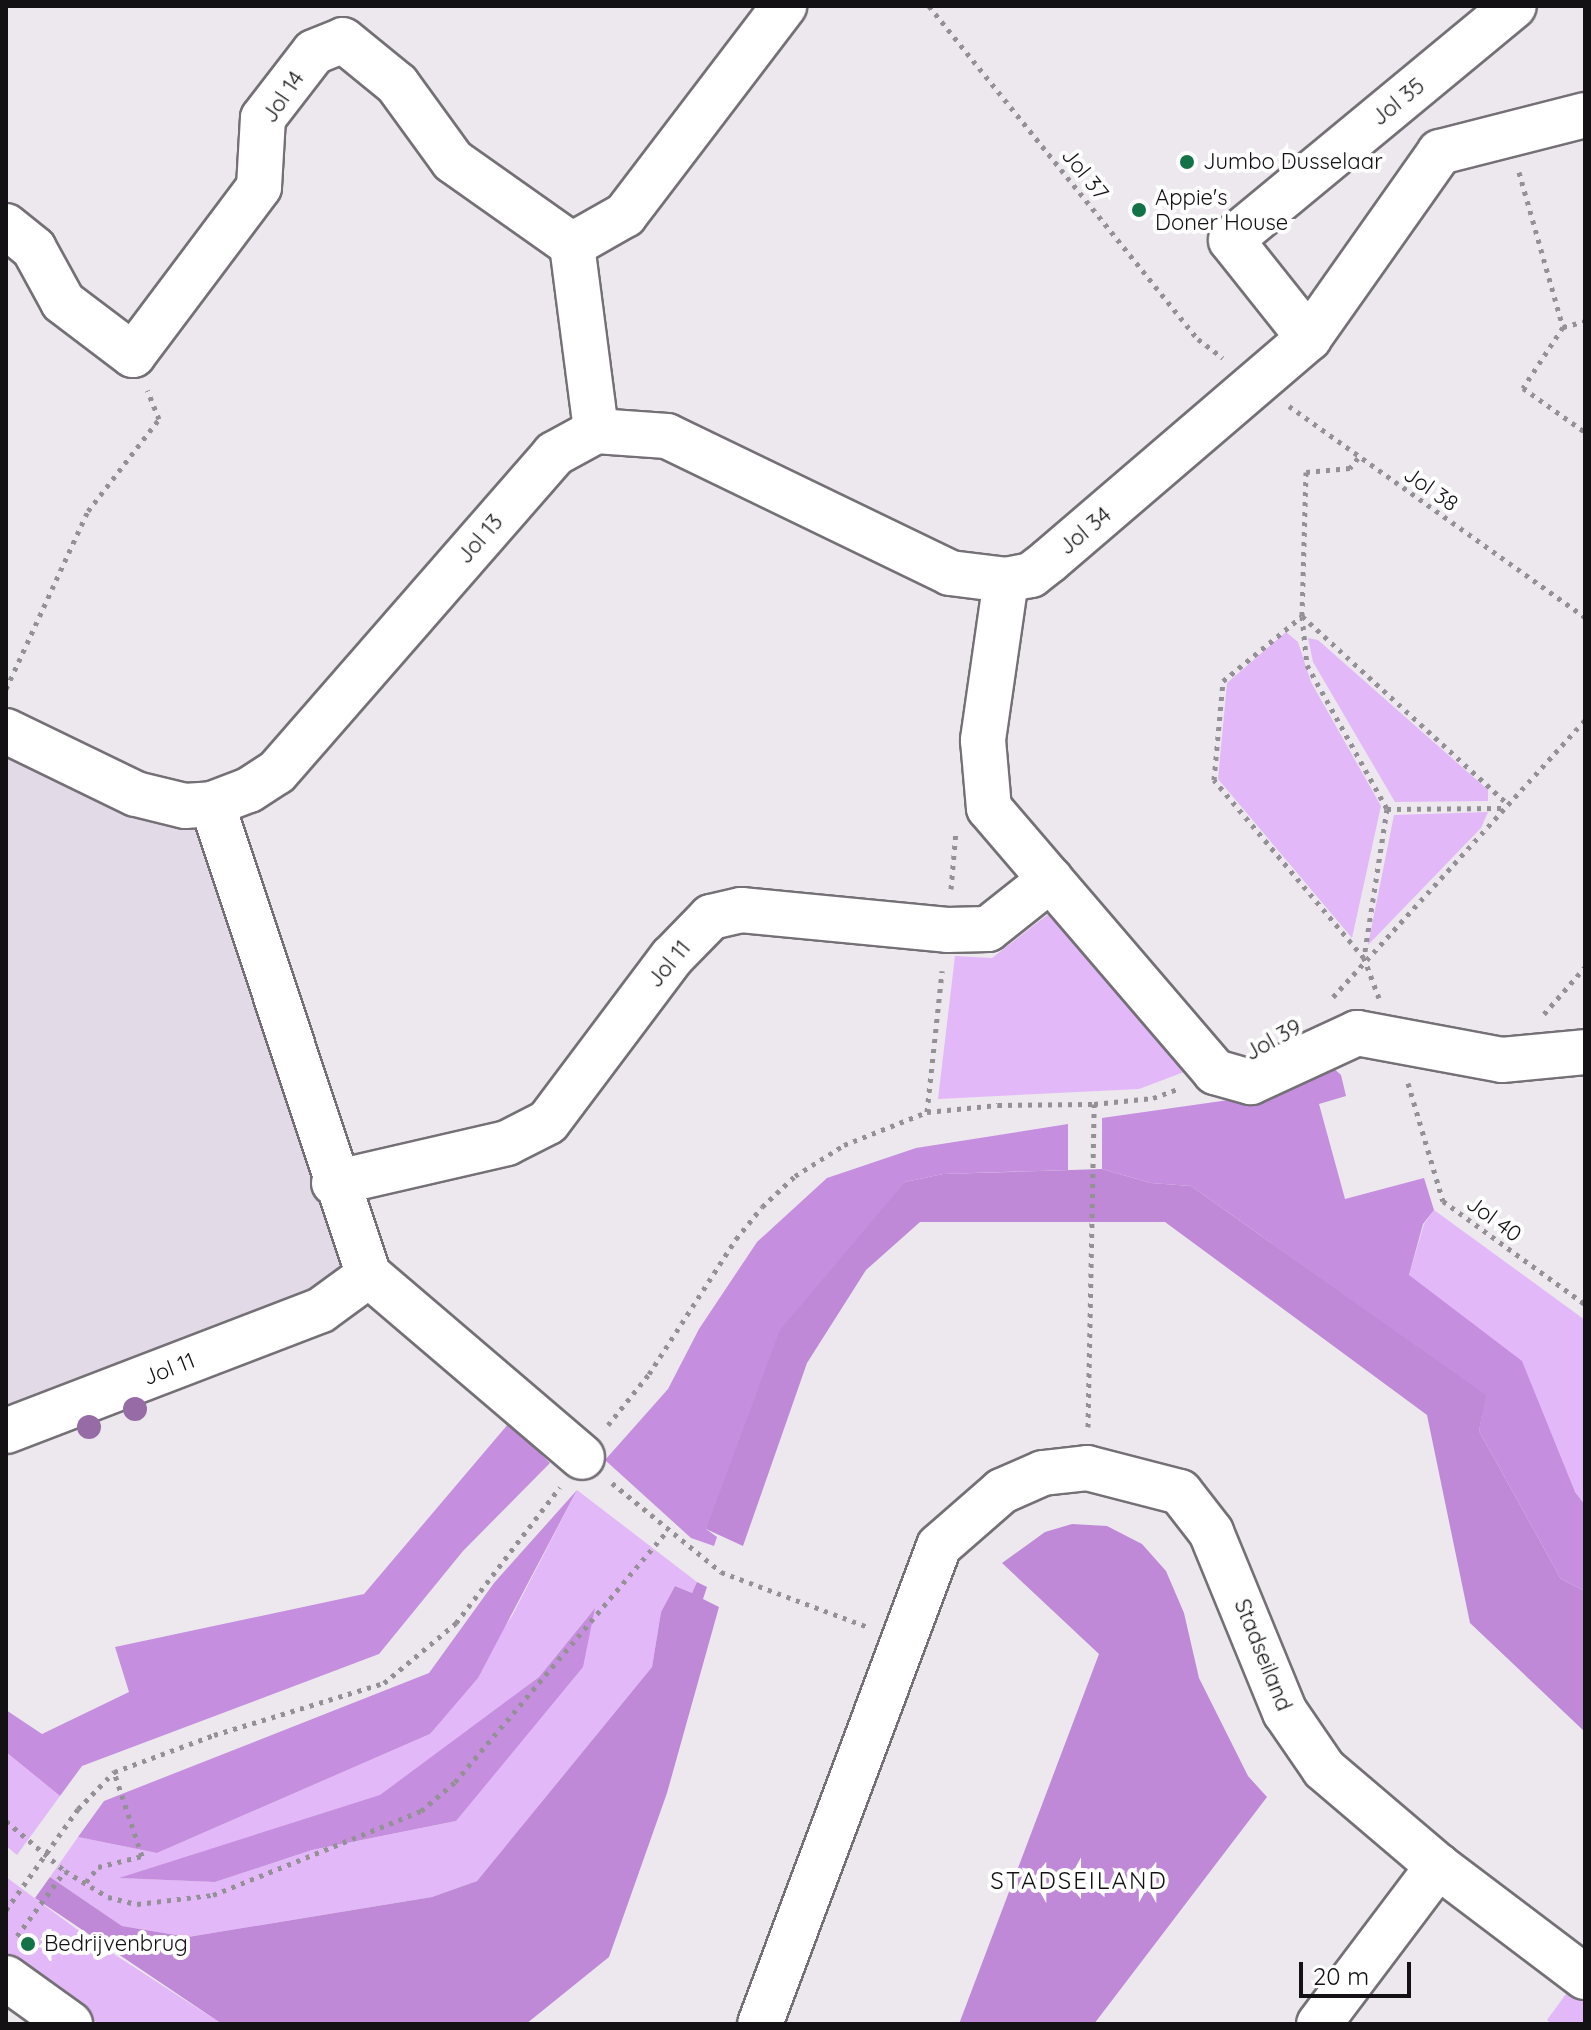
<!DOCTYPE html>
<style>
body{margin:0}
#map{position:relative;width:1591px;height:2030px;overflow:hidden;background:#ece8ee;font-family:Quicksand,sans-serif}
div>[style]{position:absolute}
.built>*{inset:0;background:#e2dae7}
.green>*{inset:0;background:#e3b8f8}
.forest>*{inset:0;background:#c58ede}
.water>*{inset:0;background:#bf89d8}
.path>*{height:5px;margin-top:-2.5px;transform-origin:0;background:repeating-linear-gradient(90deg,#949196 0 4px,transparent 0 10px)}
.roads{filter:drop-shadow(2px 0 #747076) drop-shadow(-2px 0 #747076) drop-shadow(0 2px #747076) drop-shadow(0 -2px #747076)}
.minor>*{height:44px;margin:-22px;padding:0 22px;transform-origin:22px;border-radius:22px;background:#fff}
.major>*{height:44px;margin:-22px;padding:0 22px;transform-origin:22px;border-radius:22px;background:#fff}
.path-bridge>*{height:5px;margin-top:-2.5px;transform-origin:0;background:repeating-linear-gradient(90deg,#949196 0 4px,transparent 0 10px)}
.trees>*{width:24px;height:24px;margin:-12px;border-radius:50%;background:#976ca6}
.dots>*{width:22px;height:22px;translate:-50% -50%;box-sizing:border-box;border:4px solid #fff;border-radius:50%}
span{translate:-50% -50%;white-space:nowrap;text-align:center;line-height:1.15;-webkit-text-stroke:8px #fff;paint-order:stroke}
.street-label{font-size:22px;color:#131114}
.poi-label{font-size:22px;color:#131114}
.left{translate:0 -50%;text-align:left}
.neighbourhood-label{font-size:24px;color:#131114;letter-spacing:2px}
.frame{position:absolute;inset:0;border:8px solid #131114;pointer-events:none}
.scale{position:absolute;left:1299px;top:1962px;width:112px;height:36px;box-sizing:border-box;border:4px solid #131114;border-top:0;padding-left:10px;font-size:24px;line-height:28px;white-space:nowrap;color:#131114;-webkit-text-stroke:6px #fff;paint-order:stroke}
</style>
<div id="map">
<div class="built">
<div style="clip-path:polygon(6px 716px,214px 808px,387px 1267px,6px 1425px)"></div>
</div>
<div class="green">
<div style="clip-path:polygon(1286px 632px,1298px 642px,1311px 682px,1381px 806px,1352px 938px,1218px 779px,1227px 683px)"></div>
<div style="clip-path:polygon(1308px 638px,1318px 640px,1488px 790px,1488px 801px,1395px 802px,1313px 662px)"></div>
<div style="clip-path:polygon(1488px 812px,1481px 828px,1368px 945px,1394px 815px)"></div>
<div style="clip-path:polygon(1051px 912px,1184px 1072px,1139px 1089px,938px 1099px,955px 956px,992px 958px)"></div>
<div style="clip-path:polygon(1434px 1210px,1585px 1320px,1585px 1505px,1409px 1275px,1424px 1224px)"></div>
<div style="clip-path:polygon(evenodd,577px 1490px,697px 1582px,692px 1593px,675px 1586px,661px 1612px,652px 1667px,477px 1881px,432px 1897px,188px 1937px,122px 1926px,50px 1877px,78px 1837px,157px 1853px,430px 1734px,512px 1616px,577px 1490px,593px 1610px,456px 1821px,312px 1850px,215px 1882px,122px 1878px,380px 1796px,539px 1677px,593px 1610px)"></div>
<div style="clip-path:polygon(6px 1752px,60px 1796px,17px 1855px,6px 1846px)"></div>
<div style="clip-path:polygon(6px 1877px,86px 1936px,222px 2024px,99px 2024px,6px 1957px)"></div>
<div style="clip-path:polygon(1574px 1983px,1585px 1991px,1585px 2024px,1552px 2024px,1547px 2020px)"></div>
</div>
<div class="forest">
<div style="clip-path:polygon(1329px 1064px,1341px 1075px,1346px 1096px,1319px 1104px,1345px 1199px,1424px 1178px,1434px 1210px,1423px 1224px,1409px 1275px,1522px 1361px,1575px 1492px,1585px 1505px,1585px 1591px,1561px 1579px,1479px 1431px,1485px 1395px,1191px 1186px,1151px 1183px,1102px 1169px,1102px 1118px,1271px 1094px)"></div>
<div style="clip-path:polygon(1068px 1124px,1068px 1170px,943px 1174px,905px 1182px,706px 1529px,717px 1537px,714px 1546px,691px 1538px,605px 1460px,668px 1389px,699px 1329px,757px 1242px,827px 1178px,916px 1148px)"></div>
<div style="clip-path:polygon(509px 1423px,550px 1463px,463px 1551px,379px 1654px,82px 1766px,60px 1796px,6px 1752px,6px 1710px,42px 1734px,129px 1692px,115px 1647px,364px 1594px)"></div>
<div style="clip-path:polygon(577px 1490px,478px 1678px,430px 1734px,157px 1853px,78px 1837px,104px 1801px,429px 1673px,494px 1583px)"></div>
<div style="clip-path:polygon(595px 1608px,583px 1667px,456px 1821px,312px 1850px,215px 1882px,119px 1878px,380px 1795px,539px 1677px)"></div>
</div>
<div class="water">
<div style="clip-path:polygon(1102px 1169px,1151px 1183px,1191px 1186px,1486px 1395px,1479px 1431px,1561px 1579px,1585px 1591px,1585px 1732px,1470px 1623px,1427px 1415px,1165px 1222px,920px 1222px,866px 1270px,807px 1363px,743px 1546px,706px 1529px,780px 1330px,905px 1182px,943px 1174px)"></div>
<div style="clip-path:polygon(1072px 1524px,1107px 1526px,1142px 1544px,1166px 1571px,1184px 1613px,1199px 1678px,1248px 1776px,1267px 1797px,1094px 2024px,959px 2024px,1099px 1654px,1002px 1563px,1045px 1532px)"></div>
<div style="clip-path:polygon(697px 1582px,707px 1587px,703px 1599px,719px 1607px,667px 1793px,609px 1957px,526px 2024px,222px 2024px,35px 1898px,50px 1877px,122px 1926px,188px 1937px,432px 1897px,477px 1881px,652px 1667px,661px 1612px,675px 1586px,692px 1593px)"></div>
</div>
<div class="path">
<div style="left:929px;top:6px;width:428px;rotate:51.1deg"></div>
<div style="left:1198px;top:339px;width:31px;rotate:37deg"></div>
<div style="left:1519px;top:172px;width:161px;rotate:74.2deg"></div>
<div style="left:1563px;top:327px;width:73px;rotate:123.3deg"></div>
<div style="left:1523px;top:388px;width:76px;rotate:35.4deg"></div>
<div style="left:1563px;top:327px;width:23px;rotate:-15deg"></div>
<div style="left:1289px;top:406px;width:364px;rotate:35.5deg"></div>
<div style="left:1358px;top:458px;width:13px;rotate:129deg"></div>
<div style="left:1350px;top:468px;width:44px;rotate:174.8deg"></div>
<div style="left:1306px;top:472px;width:144px;rotate:91.6deg"></div>
<div style="left:1302px;top:616px;width:49px;rotate:84.2deg"></div>
<div style="left:1307px;top:665px;width:165px;rotate:60.9deg"></div>
<div style="left:1387px;top:809px;width:150px;rotate:98.8deg"></div>
<div style="left:6px;top:689px;width:196px;rotate:-65.3deg"></div>
<div style="left:88px;top:511px;width:116px;rotate:-52.3deg"></div>
<div style="left:159px;top:419px;width:31px;rotate:-112deg"></div>
<div style="left:1387px;top:809px;width:115px;rotate:-0.5deg"></div>
<div style="left:951px;top:889px;width:58px;rotate:-85.1deg"></div>
<div style="left:1333px;top:997px;width:374px;rotate:-47.7deg"></div>
<div style="left:1379px;top:998px;width:43px;rotate:-110.6deg"></div>
<div style="left:1364px;top:958px;width:233px;rotate:-130.1deg"></div>
<div style="left:1214px;top:780px;width:99px;rotate:-84.8deg"></div>
<div style="left:1223px;top:681px;width:102px;rotate:-39.4deg"></div>
<div style="left:1302px;top:616px;width:277px;rotate:42.4deg"></div>
<div style="left:1544px;top:1014px;width:62px;rotate:-48.9deg"></div>
<div style="left:1408px;top:1083px;width:123px;rotate:73.5deg"></div>
<div style="left:1443px;top:1201px;width:175px;rotate:36deg"></div>
<div style="left:927px;top:1112px;width:142px;rotate:-83.9deg"></div>
<div style="left:608px;top:1425px;width:65px;rotate:-51.2deg"></div>
<div style="left:649px;top:1374px;width:161px;rotate:-57.2deg"></div>
<div style="left:736px;top:1239px;width:41px;rotate:-50.9deg"></div>
<div style="left:762px;top:1207px;width:45px;rotate:-43.2deg"></div>
<div style="left:795px;top:1176px;width:58px;rotate:-32.3deg"></div>
<div style="left:844px;top:1145px;width:89px;rotate:-21.7deg"></div>
<div style="left:927px;top:1112px;width:71px;rotate:-5.6deg"></div>
<div style="left:998px;top:1105px;width:96px;rotate:-0.6deg"></div>
<div style="left:1094px;top:1104px;width:59px;rotate:-5.8deg"></div>
<div style="left:1153px;top:1098px;width:27px;rotate:-20deg"></div>
<div style="left:1088px;top:1427px;width:323px;rotate:-88.9deg"></div>
<div style="left:612px;top:1483px;width:141px;rotate:39.2deg"></div>
<div style="left:721px;top:1572px;width:157px;rotate:20.5deg"></div>
<div style="left:78px;top:1809px;width:52px;rotate:-45.8deg"></div>
<div style="left:114px;top:1772px;width:107px;rotate:-20.3deg"></div>
<div style="left:214px;top:1735px;width:178px;rotate:-17deg"></div>
<div style="left:384px;top:1683px;width:94px;rotate:-39.8deg"></div>
<div style="left:456px;top:1623px;width:171px;rotate:-52.6deg"></div>
<div style="left:6px;top:1821px;width:77px;rotate:40.3deg"></div>
<div style="left:65px;top:1871px;width:50px;rotate:31.2deg"></div>
<div style="left:108px;top:1897px;width:30px;rotate:14deg"></div>
<div style="left:137px;top:1904px;width:77px;rotate:-6.8deg"></div>
<div style="left:213px;top:1895px;width:224px;rotate:-22deg"></div>
<div style="left:421px;top:1811px;width:45px;rotate:-40.5deg"></div>
<div style="left:455px;top:1782px;width:327px;rotate:-49.8deg"></div>
<div style="left:86px;top:1882px;width:19px;rotate:-51deg"></div>
<div style="left:98px;top:1867px;width:45px;rotate:-14deg"></div>
<div style="left:142px;top:1856px;width:89px;rotate:-108.4deg"></div>
<div style="left:17px;top:1936px;width:81px;rotate:-53.6deg"></div>
</div>
<div class="roads">
<div class="minor">
<div style="left:1585px;top:115px;width:150px;rotate:165.7deg"></div>
<div style="left:1440px;top:152px;width:228px;rotate:125.2deg"></div>
<div style="left:1309px;top:338px;width:343px;rotate:139.4deg"></div>
<div style="left:1049px;top:561px;width:23px;rotate:142deg"></div>
<div style="left:1031px;top:575px;width:25px;rotate:169deg"></div>
<div style="left:1006px;top:580px;width:162px;rotate:98.2deg"></div>
<div style="left:983px;top:740px;width:68px;rotate:85deg"></div>
<div style="left:989px;top:808px;width:348px;rotate:49.4deg"></div>
<div style="left:1215px;top:1072px;width:37px;rotate:16deg"></div>
<div style="left:1251px;top:1082px;width:117px;rotate:-24.8deg"></div>
<div style="left:1357px;top:1033px;width:147px;rotate:10.5deg"></div>
<div style="left:1502px;top:1060px;width:83px;rotate:-5.5deg"></div>
<div style="left:6px;top:226px;width:36px;rotate:39deg"></div>
<div style="left:34px;top:249px;width:60px;rotate:61.3deg"></div>
<div style="left:63px;top:302px;width:88px;rotate:37.1deg"></div>
<div style="left:133px;top:355px;width:210px;rotate:-53.1deg"></div>
<div style="left:259px;top:187px;width:69px;rotate:-86.7deg"></div>
<div style="left:263px;top:118px;width:83px;rotate:-52.3deg"></div>
<div style="left:314px;top:52px;width:31px;rotate:-22deg"></div>
<div style="left:343px;top:40px;width:70px;rotate:39.2deg"></div>
<div style="left:397px;top:84px;width:95px;rotate:54deg"></div>
<div style="left:453px;top:161px;width:146px;rotate:35.2deg"></div>
<div style="left:572px;top:245px;width:61px;rotate:-29.5deg"></div>
<div style="left:625px;top:215px;width:263px;rotate:-52.7deg"></div>
<div style="left:572px;top:245px;width:188px;rotate:82.6deg"></div>
<div style="left:1309px;top:338px;width:125px;rotate:-128.5deg"></div>
<div style="left:1231px;top:240px;width:367px;rotate:-39.6deg"></div>
<div style="left:6px;top:731px;width:144px;rotate:25.9deg"></div>
<div style="left:136px;top:794px;width:50px;rotate:13.8deg"></div>
<div style="left:185px;top:806px;width:27px;rotate:-4deg"></div>
<div style="left:212px;top:804px;width:40px;rotate:-21deg"></div>
<div style="left:249px;top:790px;width:33px;rotate:-33deg"></div>
<div style="left:277px;top:772px;width:422px;rotate:-48.9deg"></div>
<div style="left:554px;top:454px;width:48px;rotate:-28.7deg"></div>
<div style="left:596px;top:431px;width:71px;rotate:4deg"></div>
<div style="left:667px;top:436px;width:314px;rotate:25.8deg"></div>
<div style="left:950px;top:573px;width:56px;rotate:7.1deg"></div>
<div style="left:212px;top:804px;width:496px;rotate:71.6deg"></div>
<div style="left:369px;top:1275px;width:280px;rotate:40.5deg"></div>
<div style="left:334px;top:1183px;width:178px;rotate:-13deg"></div>
<div style="left:507px;top:1143px;width:46px;rotate:-27.1deg"></div>
<div style="left:548px;top:1122px;width:206px;rotate:-53.1deg"></div>
<div style="left:672px;top:957px;width:56px;rotate:-45.7deg"></div>
<div style="left:711px;top:917px;width:31px;rotate:-13deg"></div>
<div style="left:741px;top:910px;width:207px;rotate:5.5deg"></div>
<div style="left:947px;top:930px;width:41px;rotate:-1.4deg"></div>
<div style="left:988px;top:929px;width:80px;rotate:-38.4deg"></div>
<div style="left:6px;top:1431px;width:337px;rotate:-21deg"></div>
<div style="left:321px;top:1310px;width:59px;rotate:-36.1deg"></div>
<div style="left:760px;top:2024px;width:510px;rotate:-69.47deg"></div>
<div style="left:939px;top:1546px;width:84px;rotate:-41.1deg"></div>
<div style="left:1002px;top:1491px;width:45px;rotate:-23.7deg"></div>
<div style="left:1043px;top:1473px;width:44px;rotate:-6.5deg"></div>
<div style="left:1087px;top:1468px;width:96px;rotate:14.5deg"></div>
<div style="left:1180px;top:1492px;width:51px;rotate:52.2deg"></div>
<div style="left:1211px;top:1532px;width:195px;rotate:67.7deg"></div>
<div style="left:1285px;top:1712px;width:69px;rotate:55.6deg"></div>
<div style="left:1324px;top:1769px;width:150px;rotate:40.4deg"></div>
<div style="left:1438px;top:1866px;width:184px;rotate:37.1deg"></div>
<div style="left:1319px;top:2024px;width:198px;rotate:-53deg"></div>
</div>
<div class="major">
<div style="left:6px;top:1978px;width:79px;rotate:35.7deg"></div>
</div>
</div>
<div class="path-bridge">
<div style="left:6px;top:1910px;width:124px;rotate:-54.5deg"></div>
</div>
<div class="trees">
<div style="left:135px;top:1409px"></div>
<div style="left:89px;top:1427px"></div>
</div>
<div class="dots">
<div style="left:1187px;top:162px;background:#147247"></div>
<div style="left:1139px;top:210px;background:#147247"></div>
<div style="left:28px;top:1944px;background:#147247"></div>
</div>
<div class="street-label">
<span style="left:283px;top:97px;rotate:-56deg">Jol 14</span>
<span style="left:1398px;top:102px;rotate:-39deg">Jol 35</span>
<span style="left:1085px;top:174px;rotate:51deg">Jol 37</span>
<span style="left:1431px;top:489px;rotate:35deg">Jol 38</span>
<span style="left:1085px;top:531px;rotate:-40deg">Jol 34</span>
<span style="left:480px;top:539px;rotate:-49deg">Jol 13</span>
<span style="left:669px;top:964px;rotate:-50deg">Jol 11</span>
<span style="left:1273px;top:1040px;rotate:-29deg">Jol 39</span>
<span style="left:1494px;top:1219px;rotate:36deg">Jol 40</span>
<span style="left:169px;top:1369px;rotate:-21deg">Jol 11</span>
<span style="left:1263px;top:1655px;rotate:68deg">Stadseiland</span>
</div>
<div class="poi-label">
<span class="left" style="left:1203px;top:162px">Jumbo Dusselaar</span>
<span class="left" style="left:1155px;top:210px">Appie's<br>Doner House</span>
<span class="left" style="left:44px;top:1944px">Bedrijvenbrug</span>
</div>
<div class="neighbourhood-label">
<span style="left:1079px;top:1881px">STADSEILAND</span>
</div>
<div class="frame"></div>
<div class="scale">20 m</div>
</div>
